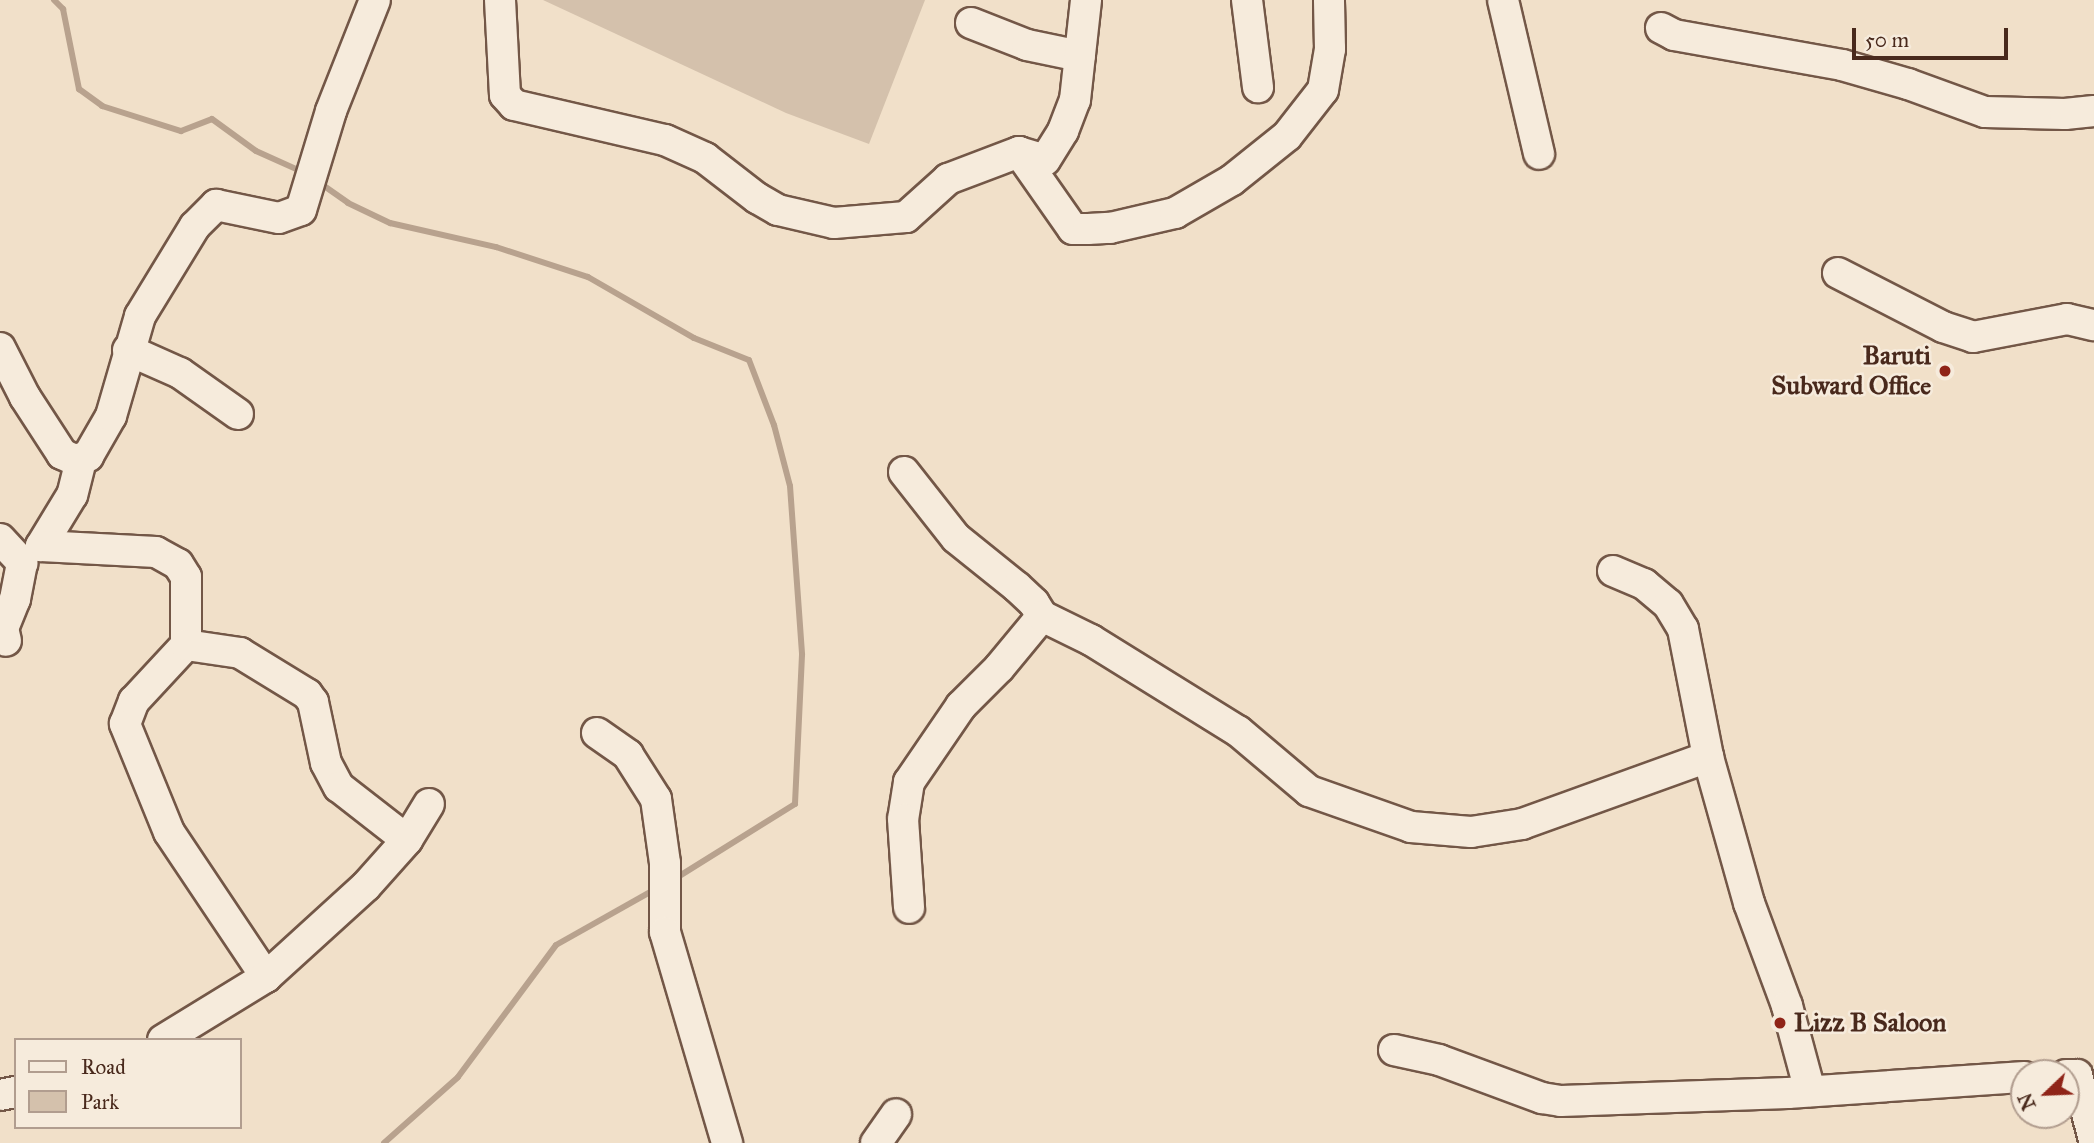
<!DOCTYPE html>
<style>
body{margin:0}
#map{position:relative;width:2094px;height:1143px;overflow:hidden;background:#f1e0c9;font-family:"IM FELL Great Primer",serif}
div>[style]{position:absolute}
.green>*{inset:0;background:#d4c1ac}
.stream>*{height:6px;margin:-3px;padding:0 3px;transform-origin:3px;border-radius:3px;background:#b8a28e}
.roads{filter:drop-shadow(2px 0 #735747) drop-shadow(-2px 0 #735747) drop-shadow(0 2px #735747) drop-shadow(0 -2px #735747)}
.minor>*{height:30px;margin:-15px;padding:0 15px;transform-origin:15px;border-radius:15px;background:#f6ebdc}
.dots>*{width:19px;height:19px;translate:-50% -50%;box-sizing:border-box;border:4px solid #f6ebdc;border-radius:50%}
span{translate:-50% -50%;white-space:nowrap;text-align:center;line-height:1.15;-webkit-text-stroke:5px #f6ebdc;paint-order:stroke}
.poi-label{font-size:26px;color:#49291c;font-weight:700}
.right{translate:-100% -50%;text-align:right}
.left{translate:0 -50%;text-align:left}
.legend{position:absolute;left:14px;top:1038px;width:228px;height:91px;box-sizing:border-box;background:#f6ebdc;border:2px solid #b19d8f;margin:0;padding:9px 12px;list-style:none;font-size:21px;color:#49291c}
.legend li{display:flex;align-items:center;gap:14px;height:35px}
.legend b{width:35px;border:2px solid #b19d8f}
.north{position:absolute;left:2010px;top:1059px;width:70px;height:70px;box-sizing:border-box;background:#f6ebdc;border:2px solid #b19d8f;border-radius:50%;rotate:247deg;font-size:19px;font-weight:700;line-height:28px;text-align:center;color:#49291c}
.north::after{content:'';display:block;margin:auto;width:24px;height:32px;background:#8f2418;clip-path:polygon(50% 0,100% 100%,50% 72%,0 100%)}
.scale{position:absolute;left:1852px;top:28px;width:156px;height:32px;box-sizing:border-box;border:4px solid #49291c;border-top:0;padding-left:9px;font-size:21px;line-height:24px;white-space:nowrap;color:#49291c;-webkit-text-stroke:5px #f6ebdc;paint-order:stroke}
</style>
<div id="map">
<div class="green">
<div style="clip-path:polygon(543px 0,925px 0,869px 144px,786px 113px)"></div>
</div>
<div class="stream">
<div style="left:54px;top:0;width:13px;rotate:45deg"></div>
<div style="left:63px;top:9px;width:82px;rotate:78.7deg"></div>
<div style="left:79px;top:89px;width:29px;rotate:36deg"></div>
<div style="left:102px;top:106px;width:83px;rotate:17.6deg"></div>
<div style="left:181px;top:131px;width:33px;rotate:-21deg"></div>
<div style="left:212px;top:119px;width:54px;rotate:36deg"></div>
<div style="left:256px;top:151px;width:54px;rotate:24.2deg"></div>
<div style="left:317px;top:181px;width:38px;rotate:35deg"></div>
<div style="left:348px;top:203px;width:47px;rotate:25.5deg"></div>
<div style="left:390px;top:223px;width:109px;rotate:12.8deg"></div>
<div style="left:496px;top:247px;width:97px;rotate:18.1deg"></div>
<div style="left:588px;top:277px;width:122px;rotate:29.9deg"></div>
<div style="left:694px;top:338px;width:59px;rotate:21.8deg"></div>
<div style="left:749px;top:360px;width:70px;rotate:69deg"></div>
<div style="left:774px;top:425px;width:63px;rotate:75.3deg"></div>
<div style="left:790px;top:486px;width:169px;rotate:85.9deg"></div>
<div style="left:802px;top:655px;width:149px;rotate:92.7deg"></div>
<div style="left:795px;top:804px;width:144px;rotate:148.1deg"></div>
<div style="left:384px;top:1143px;width:99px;rotate:-41.7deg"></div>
<div style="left:458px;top:1077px;width:164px;rotate:-53.4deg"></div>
<div style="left:556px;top:945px;width:116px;rotate:-29.4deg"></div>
</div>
<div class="roads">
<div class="minor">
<div style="left:500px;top:0;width:95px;rotate:87deg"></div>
<div style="left:505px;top:95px;width:13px;rotate:48deg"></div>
<div style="left:514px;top:105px;width:155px;rotate:13.1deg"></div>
<div style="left:665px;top:140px;width:44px;rotate:24.2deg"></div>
<div style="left:705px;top:158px;width:66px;rotate:37.6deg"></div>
<div style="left:757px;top:198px;width:24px;rotate:30deg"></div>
<div style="left:778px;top:210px;width:57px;rotate:13.1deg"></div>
<div style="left:834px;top:223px;width:72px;rotate:-4.8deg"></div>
<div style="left:906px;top:217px;width:57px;rotate:-42.1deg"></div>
<div style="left:948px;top:179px;width:76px;rotate:-20.8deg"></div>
<div style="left:1019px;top:152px;width:94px;rotate:55deg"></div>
<div style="left:1073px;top:229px;width:15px"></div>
<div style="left:1088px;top:229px;width:22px;rotate:-3deg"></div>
<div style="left:1110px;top:228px;width:67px;rotate:-13deg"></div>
<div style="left:1175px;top:213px;width:66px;rotate:-30.1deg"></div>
<div style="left:1232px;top:180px;width:70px;rotate:-38.7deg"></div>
<div style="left:1287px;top:136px;width:58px;rotate:-52deg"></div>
<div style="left:1323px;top:90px;width:42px;rotate:-80.3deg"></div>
<div style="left:1330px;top:49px;width:49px;rotate:-91.2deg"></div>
<div style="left:1247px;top:0;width:88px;rotate:82.8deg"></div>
<div style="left:1503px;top:0;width:158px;rotate:76.8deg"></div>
<div style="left:971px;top:23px;width:60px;rotate:21.4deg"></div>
<div style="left:1027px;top:45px;width:54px;rotate:11.7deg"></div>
<div style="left:1661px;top:28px;width:15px;rotate:28deg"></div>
<div style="left:1674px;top:35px;width:171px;rotate:10.1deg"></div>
<div style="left:1842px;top:65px;width:69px;rotate:16.1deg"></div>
<div style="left:1908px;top:84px;width:82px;rotate:20deg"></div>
<div style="left:1985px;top:112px;width:80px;rotate:1.4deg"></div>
<div style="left:2065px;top:114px;width:29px;rotate:-6deg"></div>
<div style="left:1019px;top:152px;width:27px;rotate:17deg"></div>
<div style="left:1045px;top:160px;width:34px;rotate:-58deg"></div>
<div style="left:1063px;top:131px;width:33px;rotate:-69deg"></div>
<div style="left:1075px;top:100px;width:101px;rotate:-83.7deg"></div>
<div style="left:1838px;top:273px;width:118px;rotate:27.2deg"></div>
<div style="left:1943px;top:327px;width:32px;rotate:18deg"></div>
<div style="left:1973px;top:337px;width:96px;rotate:-10.8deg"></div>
<div style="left:2067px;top:319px;width:28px;rotate:13deg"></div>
<div style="left:0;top:348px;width:55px;rotate:63deg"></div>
<div style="left:25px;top:397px;width:68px;rotate:57deg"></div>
<div style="left:62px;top:454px;width:14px;rotate:25deg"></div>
<div style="left:75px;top:460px;width:14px;rotate:-17deg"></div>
<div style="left:88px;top:456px;width:46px;rotate:-60.1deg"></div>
<div style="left:111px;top:416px;width:104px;rotate:-73.8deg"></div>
<div style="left:140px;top:316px;width:105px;rotate:-58.6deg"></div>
<div style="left:195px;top:226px;width:30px;rotate:-45deg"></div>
<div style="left:216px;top:205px;width:64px;rotate:11.7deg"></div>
<div style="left:279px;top:218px;width:23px;rotate:-20deg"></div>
<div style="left:301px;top:210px;width:103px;rotate:-73.1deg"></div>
<div style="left:331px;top:111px;width:119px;rotate:-68.4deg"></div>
<div style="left:128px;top:350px;width:57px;rotate:23.9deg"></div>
<div style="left:180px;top:373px;width:71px;rotate:35.3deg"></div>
<div style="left:81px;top:460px;width:36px;rotate:104deg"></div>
<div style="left:72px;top:495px;width:60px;rotate:121.3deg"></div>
<div style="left:41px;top:546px;width:115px;rotate:3deg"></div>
<div style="left:156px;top:552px;width:25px;rotate:29deg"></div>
<div style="left:178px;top:564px;width:15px;rotate:58deg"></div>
<div style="left:186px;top:577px;width:68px;rotate:90deg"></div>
<div style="left:904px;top:472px;width:84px;rotate:51.8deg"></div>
<div style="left:956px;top:538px;width:78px;rotate:38.8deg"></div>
<div style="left:1017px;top:587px;width:23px;rotate:43deg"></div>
<div style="left:1034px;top:603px;width:15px;rotate:58deg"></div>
<div style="left:1042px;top:616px;width:67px;rotate:129.6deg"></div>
<div style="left:999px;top:668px;width:54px;rotate:135deg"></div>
<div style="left:961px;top:706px;width:92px;rotate:124.4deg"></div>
<div style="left:909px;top:782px;width:37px;rotate:99deg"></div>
<div style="left:903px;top:819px;width:89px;rotate:86.1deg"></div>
<div style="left:0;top:539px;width:33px;rotate:47deg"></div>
<div style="left:22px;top:563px;width:37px;rotate:101deg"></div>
<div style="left:15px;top:599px;width:31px;rotate:112deg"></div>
<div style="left:3px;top:628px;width:13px;rotate:77deg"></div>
<div style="left:1613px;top:571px;width:34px;rotate:23deg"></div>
<div style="left:1644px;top:584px;width:31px;rotate:40deg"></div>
<div style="left:1668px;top:604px;width:29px;rotate:59deg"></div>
<div style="left:1683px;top:629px;width:130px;rotate:78.9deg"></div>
<div style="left:1708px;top:757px;width:152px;rotate:74.3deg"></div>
<div style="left:1749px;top:903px;width:110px;rotate:69.7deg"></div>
<div style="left:1787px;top:1006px;width:88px;rotate:74.9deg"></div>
<div style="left:1042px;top:616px;width:55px;rotate:26.1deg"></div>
<div style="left:1091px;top:640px;width:173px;rotate:31.8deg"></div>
<div style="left:1238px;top:731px;width:93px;rotate:40.2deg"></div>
<div style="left:1309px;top:791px;width:108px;rotate:19.4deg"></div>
<div style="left:1411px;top:827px;width:60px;rotate:4.8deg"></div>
<div style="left:1471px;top:832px;width:52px;rotate:-8.9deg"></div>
<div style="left:1522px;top:824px;width:198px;rotate:-19.8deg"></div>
<div style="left:597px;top:733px;width:38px;rotate:35deg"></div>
<div style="left:628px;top:755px;width:52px;rotate:57.5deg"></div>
<div style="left:656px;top:799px;width:65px;rotate:82deg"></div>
<div style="left:665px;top:863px;width:69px;rotate:90deg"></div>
<div style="left:665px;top:932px;width:220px;rotate:73.6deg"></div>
<div style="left:266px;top:977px;width:174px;rotate:-123.8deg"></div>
<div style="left:169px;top:832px;width:117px;rotate:-112.2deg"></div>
<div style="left:125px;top:724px;width:25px;rotate:-69deg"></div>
<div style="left:134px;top:701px;width:76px;rotate:-47.1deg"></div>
<div style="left:186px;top:645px;width:55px;rotate:8.4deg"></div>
<div style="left:240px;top:653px;width:79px;rotate:31.5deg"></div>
<div style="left:307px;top:694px;width:10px;rotate:53deg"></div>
<div style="left:313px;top:702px;width:62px;rotate:78deg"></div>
<div style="left:326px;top:763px;width:27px;rotate:62deg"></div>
<div style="left:339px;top:787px;width:86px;rotate:37.9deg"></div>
<div style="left:163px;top:1040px;width:121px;rotate:-31.5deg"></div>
<div style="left:266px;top:977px;width:135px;rotate:-42.3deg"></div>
<div style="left:366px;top:886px;width:62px;rotate:-48.3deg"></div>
<div style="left:407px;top:840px;width:42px;rotate:-58.6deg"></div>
<div style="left:1394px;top:1050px;width:46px;rotate:12.5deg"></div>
<div style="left:1439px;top:1060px;width:110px;rotate:20.3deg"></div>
<div style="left:1542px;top:1098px;width:19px;rotate:9deg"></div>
<div style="left:1561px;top:1101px;width:227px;rotate:-2deg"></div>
<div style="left:1788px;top:1093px;width:237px;rotate:-3.9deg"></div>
<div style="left:2066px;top:1075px;width:11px"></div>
<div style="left:2077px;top:1075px;width:67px;rotate:75.3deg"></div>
<div style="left:0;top:1095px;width:16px;rotate:-11deg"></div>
<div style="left:876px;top:1143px;width:35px;rotate:-55deg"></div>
</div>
</div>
<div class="dots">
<div style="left:1945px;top:371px;background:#8f2418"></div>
<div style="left:1780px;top:1023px;background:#8f2418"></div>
</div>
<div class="poi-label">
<span class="right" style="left:1931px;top:371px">Baruti<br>Subward Office</span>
<span class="left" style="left:1794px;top:1023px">Lizz B Saloon</span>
</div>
<ul class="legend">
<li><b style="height:9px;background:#f6ebdc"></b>Road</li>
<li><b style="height:19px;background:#d4c1ac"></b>Park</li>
</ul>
<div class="north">N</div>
<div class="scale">50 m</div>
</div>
